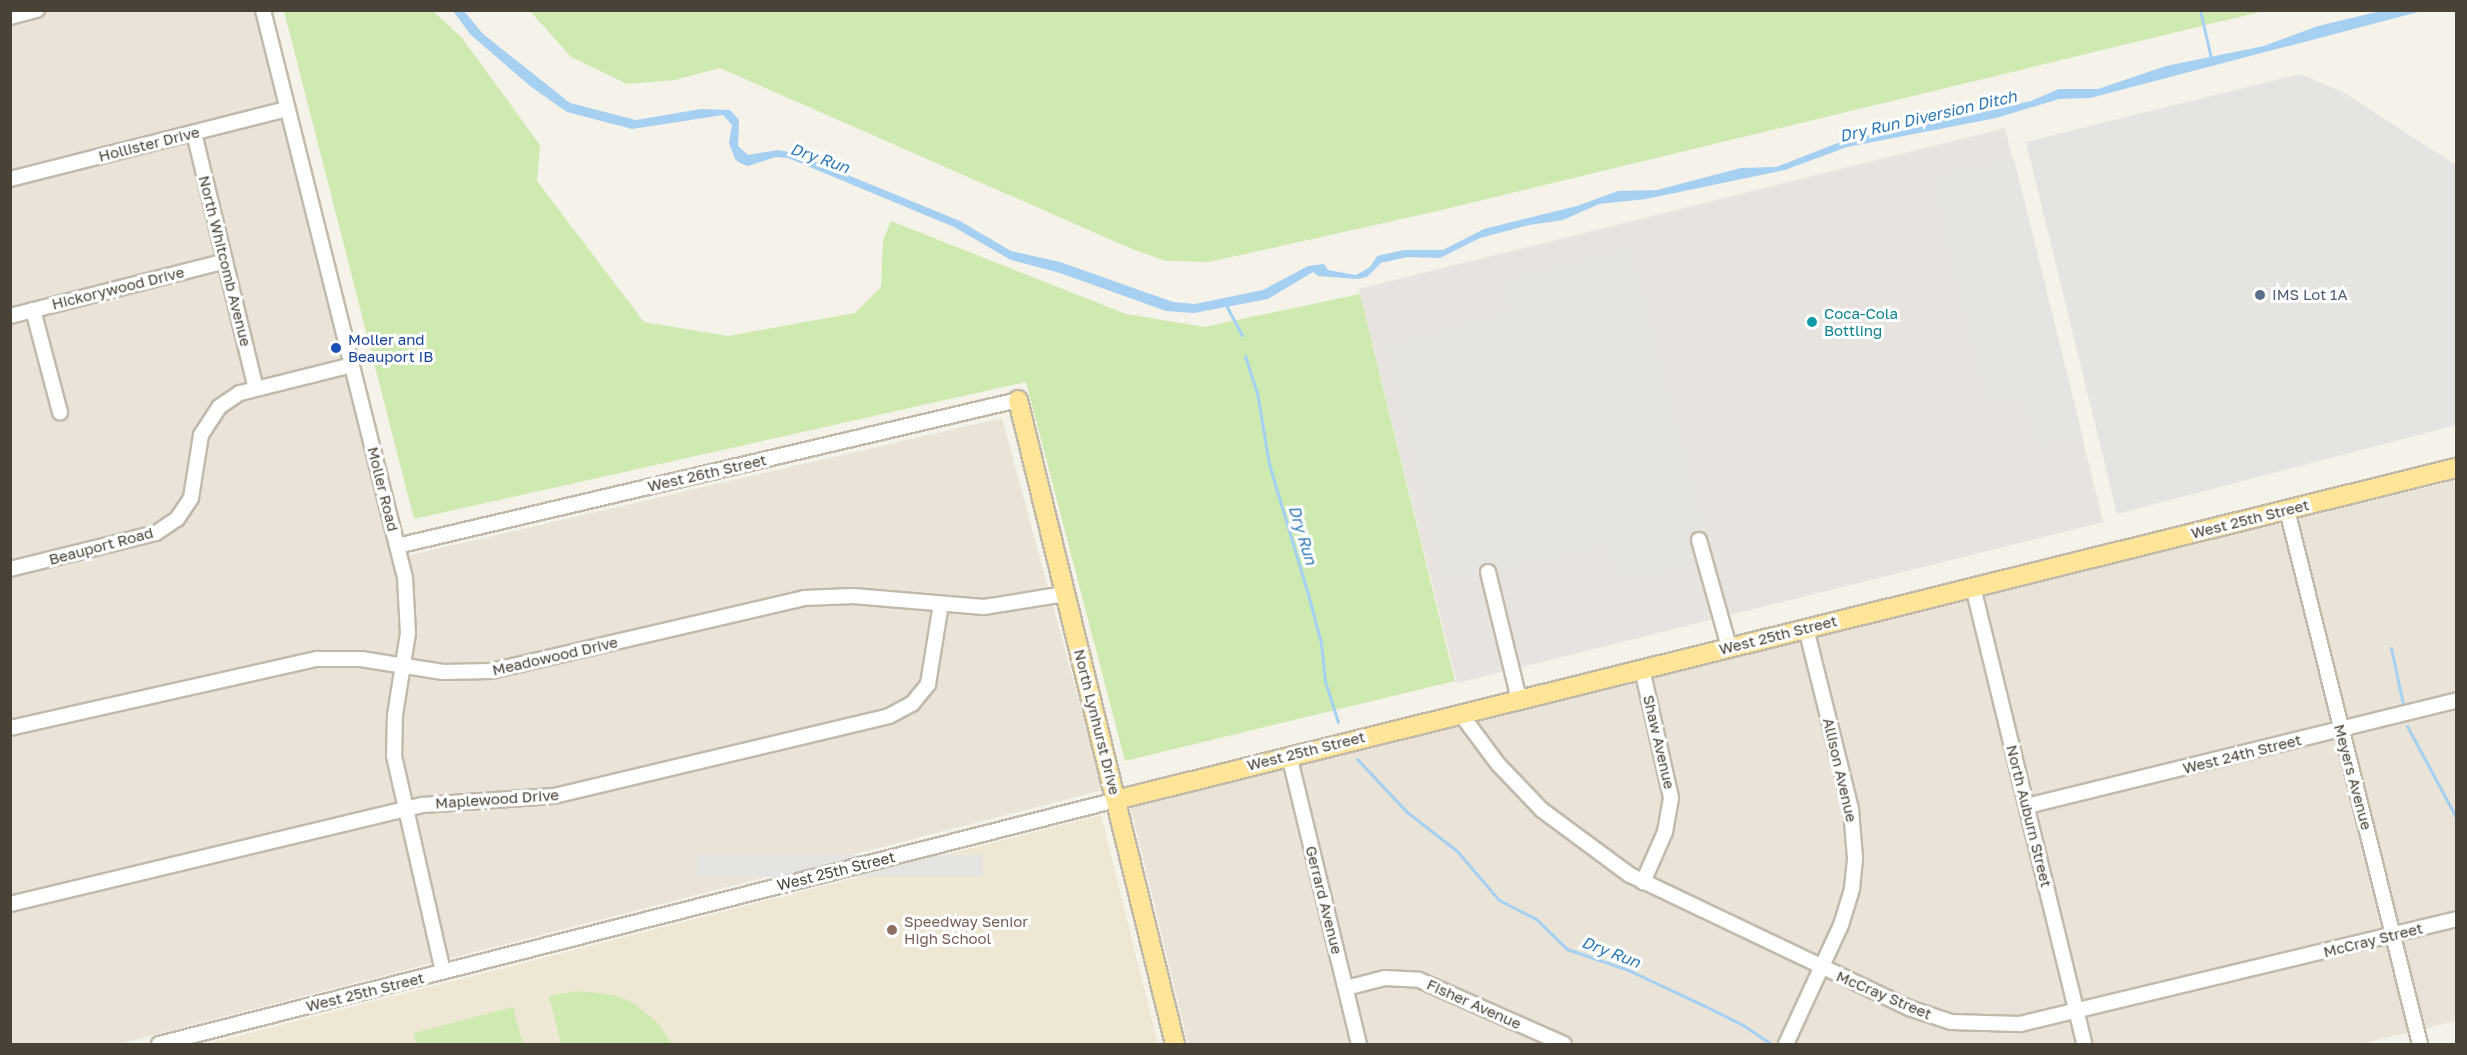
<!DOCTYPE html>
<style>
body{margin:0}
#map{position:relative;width:2467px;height:1055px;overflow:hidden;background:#f5f2e9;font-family:"Golos Text",sans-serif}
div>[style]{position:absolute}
.residential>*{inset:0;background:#e9e4d7}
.industrial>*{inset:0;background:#e7e3de;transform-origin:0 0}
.education>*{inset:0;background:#eee7d3}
.green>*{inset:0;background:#ceeab1}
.parking>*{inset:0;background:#e6e4e1;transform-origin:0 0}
.water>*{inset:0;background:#a5d0f2}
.stream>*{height:3px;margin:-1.5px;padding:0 1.5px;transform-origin:1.5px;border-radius:1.5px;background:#a5d0f2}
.roads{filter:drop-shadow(2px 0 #c1baab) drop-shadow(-2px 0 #c1baab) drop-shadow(0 2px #c1baab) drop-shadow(0 -2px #c1baab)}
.minor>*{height:14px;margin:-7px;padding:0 7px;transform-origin:7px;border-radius:7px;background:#fff}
.major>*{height:18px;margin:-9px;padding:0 9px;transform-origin:9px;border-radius:9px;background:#ffe598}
.dots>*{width:16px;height:16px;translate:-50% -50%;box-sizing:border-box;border:3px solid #fff;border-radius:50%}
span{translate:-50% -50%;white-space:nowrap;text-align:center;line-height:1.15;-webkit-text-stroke:6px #fff;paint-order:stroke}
.street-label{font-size:15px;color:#494337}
.service-label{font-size:15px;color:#4e5e75}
.left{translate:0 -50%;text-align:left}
.culture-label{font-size:15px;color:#0d838f}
.transit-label{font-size:15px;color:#164399}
.education-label{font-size:15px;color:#785e54}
.water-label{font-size:16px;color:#2d79b8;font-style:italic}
.frame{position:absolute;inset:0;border:12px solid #494337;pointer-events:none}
</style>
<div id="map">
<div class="residential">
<div style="clip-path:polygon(10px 11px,255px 11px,393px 559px,1002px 418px,1103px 790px,118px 1044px,11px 1044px)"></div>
<div style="clip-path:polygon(2456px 480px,2456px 1021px,2360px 1044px,1188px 1044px,1130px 805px)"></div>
</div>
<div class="industrial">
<div style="left:2005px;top:128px;width:406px;height:666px;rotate:76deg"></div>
</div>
<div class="education">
<div style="clip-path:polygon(1101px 815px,1158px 1044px,207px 1044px)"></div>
</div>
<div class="green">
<div style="clip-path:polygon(284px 11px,433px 11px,462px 38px,540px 145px,537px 181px,644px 322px,728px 336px,855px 313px,881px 287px,883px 240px,891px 221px,1126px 314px,1204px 327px,1360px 294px,1455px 681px,1125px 761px,1026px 382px,414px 519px)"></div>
<div style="clip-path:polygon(530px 11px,2264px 11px,1433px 212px,1209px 262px,1166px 261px,1132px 249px,720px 68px,675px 80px,627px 84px,571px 57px)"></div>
<div style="clip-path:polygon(577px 991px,613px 995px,630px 1001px,657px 1022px,672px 1044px,561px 1044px,549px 996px)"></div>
<div style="clip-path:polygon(513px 1007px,523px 1044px,416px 1044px,414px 1033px)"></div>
</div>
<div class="parking">
<div style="clip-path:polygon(2300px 74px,2343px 92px,2456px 165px,2456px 425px,2117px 514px,2026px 142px)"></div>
<div style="clip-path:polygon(2014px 159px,2083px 438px,2036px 447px,2022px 396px,1987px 404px,1931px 176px)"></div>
<div style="clip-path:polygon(1631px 249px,1713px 560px,1620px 582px,1607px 545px,1445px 581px,1386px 346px,1510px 312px,1504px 280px)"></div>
<div style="left:983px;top:855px;width:22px;height:286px;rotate:90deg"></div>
</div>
<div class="water">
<div style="clip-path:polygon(453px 11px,464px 11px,483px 34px,570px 103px,636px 120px,701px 109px,730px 110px,739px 120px,738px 146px,748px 155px,778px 150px,794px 153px,960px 221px,1011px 251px,1060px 262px,1173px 302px,1195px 304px,1263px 290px,1308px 266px,1324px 264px,1328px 270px,1356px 275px,1370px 267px,1377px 256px,1404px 250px,1443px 250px,1484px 229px,1577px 206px,1618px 191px,1657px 190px,1741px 168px,1776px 167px,1843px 141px,2031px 101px,2059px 89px,2098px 89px,2166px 66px,2264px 46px,2318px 26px,2381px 11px,2422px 11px,2090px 98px,2059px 99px,1996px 118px,1847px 147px,1785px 170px,1646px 199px,1599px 204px,1563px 220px,1529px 225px,1480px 238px,1440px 258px,1407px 257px,1381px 263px,1367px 277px,1357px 279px,1318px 276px,1313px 272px,1268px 299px,1194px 313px,1166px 311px,1060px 273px,1011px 260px,954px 227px,788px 158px,776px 157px,748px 166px,740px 163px,735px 159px,729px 143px,732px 125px,723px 115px,632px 129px,567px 112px,530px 86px,470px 34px)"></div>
</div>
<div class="stream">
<div style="left:2200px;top:10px;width:49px;rotate:77.1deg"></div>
<div style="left:1227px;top:307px;width:32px;rotate:62deg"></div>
<div style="left:1245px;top:356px;width:38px;rotate:72deg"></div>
<div style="left:1257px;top:392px;width:73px;rotate:80.5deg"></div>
<div style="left:1269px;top:464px;width:136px;rotate:73.3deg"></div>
<div style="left:1308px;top:594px;width:51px;rotate:75.1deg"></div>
<div style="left:1321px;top:643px;width:38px;rotate:84deg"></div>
<div style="left:1325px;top:681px;width:43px;rotate:72.4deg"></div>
<div style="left:2391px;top:648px;width:57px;rotate:77.9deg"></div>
<div style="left:2407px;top:726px;width:103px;rotate:61.7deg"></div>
<div style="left:1357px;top:759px;width:73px;rotate:46.7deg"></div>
<div style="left:1407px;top:812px;width:63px;rotate:38deg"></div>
<div style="left:1457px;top:851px;width:65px;rotate:49.4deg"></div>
<div style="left:1499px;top:900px;width:42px;rotate:27.2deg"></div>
<div style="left:1536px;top:919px;width:43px;rotate:44.1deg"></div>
<div style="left:1567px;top:949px;width:65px;rotate:19deg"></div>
<div style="left:1628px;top:970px;width:83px;rotate:25deg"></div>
<div style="left:1703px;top:1005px;width:45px;rotate:26.6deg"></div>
<div style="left:1743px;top:1025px;width:34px;rotate:34deg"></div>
</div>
<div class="roads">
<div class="minor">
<div style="left:263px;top:10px;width:585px;rotate:75.96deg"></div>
<div style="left:405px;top:578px;width:55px;rotate:86.9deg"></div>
<div style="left:408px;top:633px;width:83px;rotate:99deg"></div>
<div style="left:395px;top:715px;width:41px;rotate:91.4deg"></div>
<div style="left:394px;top:756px;width:221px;rotate:77.2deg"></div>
<div style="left:10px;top:17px;width:28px;rotate:-15deg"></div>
<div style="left:194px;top:133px;width:263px;rotate:76.4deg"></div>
<div style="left:10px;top:179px;width:286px;rotate:-14.2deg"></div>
<div style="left:33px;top:310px;width:106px;rotate:75.2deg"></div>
<div style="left:10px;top:316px;width:222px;rotate:-14.3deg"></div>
<div style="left:2287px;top:510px;width:550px;rotate:76.01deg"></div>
<div style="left:1699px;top:540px;width:111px;rotate:74.3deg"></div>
<div style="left:397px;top:546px;width:638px;rotate:-13.23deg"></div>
<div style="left:10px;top:569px;width:150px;rotate:-13.9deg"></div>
<div style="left:156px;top:533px;width:25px;rotate:-34deg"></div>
<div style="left:177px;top:519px;width:25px;rotate:-56deg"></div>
<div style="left:191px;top:498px;width:64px;rotate:-81deg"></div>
<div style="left:201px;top:435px;width:33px;rotate:-57deg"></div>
<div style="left:219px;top:407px;width:25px;rotate:-34deg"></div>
<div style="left:240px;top:393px;width:115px;rotate:-14deg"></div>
<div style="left:1488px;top:572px;width:131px;rotate:76.3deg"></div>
<div style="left:1973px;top:587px;width:470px;rotate:76.3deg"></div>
<div style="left:1642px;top:669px;width:132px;rotate:77.3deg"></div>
<div style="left:1671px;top:798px;width:35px;rotate:100deg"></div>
<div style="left:1665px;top:832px;width:55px;rotate:113.7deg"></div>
<div style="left:1460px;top:713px;width:64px;rotate:53.3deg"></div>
<div style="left:1498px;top:764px;width:64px;rotate:46.3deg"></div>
<div style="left:1542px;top:810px;width:109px;rotate:36.5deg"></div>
<div style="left:1630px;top:875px;width:309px;rotate:25.5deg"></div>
<div style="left:1909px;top:1008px;width:44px;rotate:18.4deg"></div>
<div style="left:1951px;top:1022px;width:69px;rotate:1.7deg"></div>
<div style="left:2020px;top:1024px;width:448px;rotate:-13.5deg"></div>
<div style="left:10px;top:728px;width:315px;rotate:-12.7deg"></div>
<div style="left:317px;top:659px;width:44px"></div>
<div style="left:361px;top:659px;width:83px;rotate:9deg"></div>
<div style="left:443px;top:672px;width:48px;rotate:-1.2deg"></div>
<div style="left:491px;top:671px;width:321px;rotate:-13.1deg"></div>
<div style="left:804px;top:598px;width:49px;rotate:-2.3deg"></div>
<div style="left:853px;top:596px;width:131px;rotate:4.8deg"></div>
<div style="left:984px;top:607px;width:82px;rotate:-9.1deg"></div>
<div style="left:1289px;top:755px;width:297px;rotate:76.4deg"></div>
<div style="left:2027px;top:806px;width:442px;rotate:-13.8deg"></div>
<div style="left:10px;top:904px;width:424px;rotate:-13.5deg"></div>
<div style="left:422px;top:805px;width:132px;rotate:-3.9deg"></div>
<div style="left:554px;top:796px;width:344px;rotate:-13.4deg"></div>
<div style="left:889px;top:716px;width:26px;rotate:-28deg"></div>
<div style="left:912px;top:704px;width:26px;rotate:-51deg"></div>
<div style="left:928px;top:684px;width:81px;rotate:-80.8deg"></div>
<div style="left:1346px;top:988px;width:40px;rotate:-14.4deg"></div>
<div style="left:1385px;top:978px;width:34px;rotate:3deg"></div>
<div style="left:1419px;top:980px;width:158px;rotate:23.8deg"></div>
<div style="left:159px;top:1044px;width:988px;rotate:-14.3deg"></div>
<div style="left:1786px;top:1044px;width:131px;rotate:-65.2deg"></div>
<div style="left:1841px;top:925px;width:39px;rotate:-73deg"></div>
<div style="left:1852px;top:888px;width:30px;rotate:-84deg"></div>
<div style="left:1855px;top:858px;width:49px;rotate:-94.7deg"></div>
<div style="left:1851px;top:809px;width:187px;rotate:-104deg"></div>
</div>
<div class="major">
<div style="left:1018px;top:400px;width:663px;rotate:76.3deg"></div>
<div style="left:1116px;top:800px;width:1381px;rotate:-13.92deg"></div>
</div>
</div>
<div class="dots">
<div style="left:2260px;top:295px;background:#5c6f8a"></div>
<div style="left:1812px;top:322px;background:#0f9aa8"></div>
<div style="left:336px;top:348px;background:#1a4fb4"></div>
<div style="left:892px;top:930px;background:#8d6e63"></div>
</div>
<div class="street-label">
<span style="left:149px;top:144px;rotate:-14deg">Hollister Drive</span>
<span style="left:225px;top:261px;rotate:76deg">North Whitcomb Avenue</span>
<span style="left:118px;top:288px;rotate:-14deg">Hickorywood Drive</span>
<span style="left:707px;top:473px;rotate:-13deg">West 26th Street</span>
<span style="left:383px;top:489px;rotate:76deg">Moller Road</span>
<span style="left:2250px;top:519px;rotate:-14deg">West 25th Street</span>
<span style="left:101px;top:546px;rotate:-15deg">Beauport Road</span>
<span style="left:1778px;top:635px;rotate:-14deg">West 25th Street</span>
<span style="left:555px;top:656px;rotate:-13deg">Meadowood Drive</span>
<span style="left:1097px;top:722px;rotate:76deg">North Lynhurst Drive</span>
<span style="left:1659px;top:742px;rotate:77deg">Shaw Avenue</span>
<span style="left:1306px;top:751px;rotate:-14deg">West 25th Street</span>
<span style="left:2242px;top:754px;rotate:-14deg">West 24th Street</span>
<span style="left:1840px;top:770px;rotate:77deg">Allison Avenue</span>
<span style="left:2353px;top:777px;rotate:75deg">Meyers Avenue</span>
<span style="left:497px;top:799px;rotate:-4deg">Maplewood Drive</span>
<span style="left:2029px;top:816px;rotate:76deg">North Auburn Street</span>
<span style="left:836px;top:871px;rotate:-14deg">West 25th Street</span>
<span style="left:1324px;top:900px;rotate:76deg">Gerrard Avenue</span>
<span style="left:2373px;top:940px;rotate:-14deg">McCray Street</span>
<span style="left:365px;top:992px;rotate:-14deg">West 25th Street</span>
<span style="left:1884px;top:995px;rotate:23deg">McCray Street</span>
<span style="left:1474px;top:1004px;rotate:24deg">Fisher Avenue</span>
</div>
<div class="service-label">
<span class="left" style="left:2272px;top:295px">IMS Lot 1A</span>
</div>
<div class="culture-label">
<span class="left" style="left:1824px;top:322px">Coca-Cola<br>Bottling</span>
</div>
<div class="transit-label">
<span class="left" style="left:348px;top:348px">Moller and<br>Beauport IB</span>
</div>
<div class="education-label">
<span class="left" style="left:904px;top:930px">Speedway Senior<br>High School</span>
</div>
<div class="water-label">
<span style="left:1928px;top:116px;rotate:-13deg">Dry Run Diversion Ditch</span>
<span style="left:820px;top:158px;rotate:19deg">Dry Run</span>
<span style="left:1303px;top:535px;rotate:73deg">Dry Run</span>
<span style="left:1611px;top:952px;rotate:21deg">Dry Run</span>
</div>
<div class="frame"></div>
</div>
